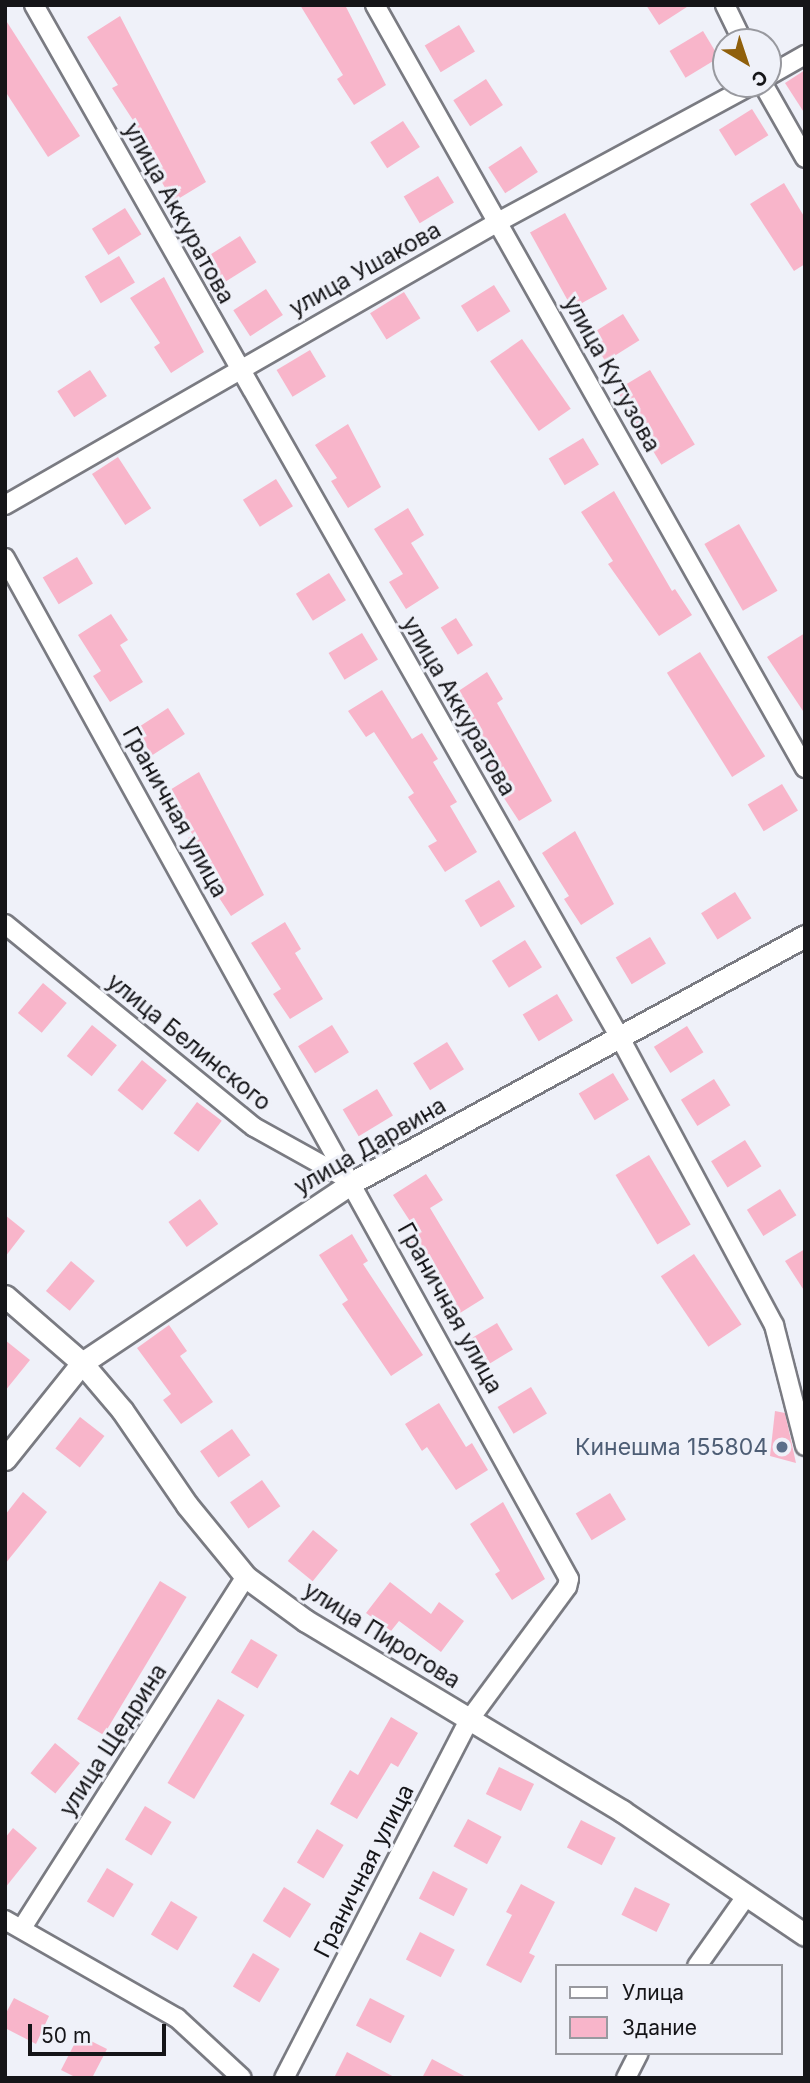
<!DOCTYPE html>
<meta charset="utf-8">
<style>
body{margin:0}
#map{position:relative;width:810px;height:2083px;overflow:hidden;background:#eff1f9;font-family:Inter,sans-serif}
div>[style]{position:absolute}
.building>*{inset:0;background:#f8b5ca;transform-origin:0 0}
.roads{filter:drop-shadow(2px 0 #7a7b82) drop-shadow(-2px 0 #7a7b82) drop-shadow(0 2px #7a7b82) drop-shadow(0 -2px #7a7b82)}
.minor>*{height:18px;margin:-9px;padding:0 9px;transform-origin:9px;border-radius:9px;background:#fff}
.tertiary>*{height:21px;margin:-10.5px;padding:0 10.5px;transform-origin:10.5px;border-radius:10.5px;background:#fff}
.dots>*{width:19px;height:19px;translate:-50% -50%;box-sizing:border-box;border:4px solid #eff1f9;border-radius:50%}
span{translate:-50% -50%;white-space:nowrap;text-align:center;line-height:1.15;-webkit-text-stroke:6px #eff1f9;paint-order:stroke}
.street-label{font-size:23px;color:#151518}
.service-label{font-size:23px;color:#4e5e75}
.right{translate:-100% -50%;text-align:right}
.frame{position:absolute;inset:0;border:7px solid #151518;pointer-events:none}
.legend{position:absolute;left:555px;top:1964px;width:228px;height:91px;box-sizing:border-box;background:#eff1f9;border:2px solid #98999f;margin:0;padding:9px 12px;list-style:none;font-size:21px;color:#151518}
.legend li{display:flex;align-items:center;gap:14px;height:35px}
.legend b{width:35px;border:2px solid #98999f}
.north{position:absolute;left:712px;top:28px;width:70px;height:70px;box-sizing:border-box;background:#eff1f9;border:2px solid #98999f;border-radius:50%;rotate:141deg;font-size:19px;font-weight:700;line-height:28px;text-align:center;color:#151518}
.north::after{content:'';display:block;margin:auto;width:24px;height:32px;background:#90600c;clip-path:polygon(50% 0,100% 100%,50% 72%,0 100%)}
.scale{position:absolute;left:28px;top:2024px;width:138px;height:32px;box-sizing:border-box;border:4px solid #151518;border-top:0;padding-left:9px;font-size:21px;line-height:24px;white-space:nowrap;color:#151518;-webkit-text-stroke:5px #eff1f9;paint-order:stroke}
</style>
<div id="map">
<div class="building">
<div style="clip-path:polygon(300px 5px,345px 5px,386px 85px,354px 105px,337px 79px,343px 75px)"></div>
<div style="clip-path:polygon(646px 5px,690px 5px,659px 25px)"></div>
<div style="clip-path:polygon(120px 16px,206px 182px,173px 202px,135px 134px,140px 131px,112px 88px,118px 85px,87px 37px)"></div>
<div style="clip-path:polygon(5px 19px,80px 136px,48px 157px,5px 91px)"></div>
<div style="left:459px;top:25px;width:31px;height:40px;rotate:59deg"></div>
<div style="left:703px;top:31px;width:31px;height:39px;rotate:59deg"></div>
<div style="clip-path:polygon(805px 70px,805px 114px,785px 83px)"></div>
<div style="left:486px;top:79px;width:31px;height:39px;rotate:57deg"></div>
<div style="left:752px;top:109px;width:31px;height:39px;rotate:58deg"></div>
<div style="left:403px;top:121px;width:31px;height:39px;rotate:57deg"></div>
<div style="left:521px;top:146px;width:31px;height:39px;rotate:57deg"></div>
<div style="left:438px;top:176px;width:31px;height:40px;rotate:59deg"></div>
<div style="clip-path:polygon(784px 183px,805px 218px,805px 264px,794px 271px,750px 204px)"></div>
<div style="left:125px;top:208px;width:31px;height:39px;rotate:58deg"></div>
<div style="left:565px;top:213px;width:87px;height:40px;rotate:61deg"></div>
<div style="left:240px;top:236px;width:31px;height:39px;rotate:58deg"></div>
<div style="left:119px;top:256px;width:31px;height:40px;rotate:59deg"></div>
<div style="clip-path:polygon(164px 277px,204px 352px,171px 373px,154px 347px,160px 343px,130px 298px)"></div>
<div style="left:494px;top:285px;width:31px;height:39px;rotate:58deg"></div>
<div style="left:266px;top:289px;width:31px;height:39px;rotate:57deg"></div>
<div style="left:404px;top:292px;width:31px;height:40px;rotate:58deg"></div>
<div style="left:623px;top:314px;width:31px;height:40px;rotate:58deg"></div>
<div style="left:522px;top:339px;width:85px;height:39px;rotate:55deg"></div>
<div style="left:310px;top:350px;width:31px;height:39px;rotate:59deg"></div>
<div style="left:90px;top:370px;width:31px;height:39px;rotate:57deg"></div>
<div style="left:650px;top:370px;width:87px;height:39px;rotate:59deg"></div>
<div style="clip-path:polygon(348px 424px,381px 487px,348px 508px,331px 481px,337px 478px,315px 445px)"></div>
<div style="left:583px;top:438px;width:31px;height:40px;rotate:59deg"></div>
<div style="left:118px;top:457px;width:61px;height:31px;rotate:57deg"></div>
<div style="left:276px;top:479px;width:32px;height:39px;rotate:58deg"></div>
<div style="clip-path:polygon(614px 491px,672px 591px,675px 589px,692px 615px,659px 636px,608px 564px,613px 561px,581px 512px)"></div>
<div style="clip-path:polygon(408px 508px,424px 535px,411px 543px,439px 588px,406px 609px,389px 582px,403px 574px,374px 529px)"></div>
<div style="left:739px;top:524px;width:77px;height:40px;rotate:60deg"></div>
<div style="left:77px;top:557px;width:31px;height:40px;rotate:59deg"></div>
<div style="left:329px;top:573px;width:32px;height:39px;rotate:58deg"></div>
<div style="clip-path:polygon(111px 614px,128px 640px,120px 645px,143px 682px,110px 702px,93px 676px,101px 671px,78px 635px)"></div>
<div style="left:456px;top:618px;width:32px;height:18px;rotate:58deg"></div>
<div style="left:362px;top:633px;width:31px;height:39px;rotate:59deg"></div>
<div style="clip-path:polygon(805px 633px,805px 714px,767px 657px)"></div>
<div style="left:700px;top:652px;width:123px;height:39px;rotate:58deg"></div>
<div style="clip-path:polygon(487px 672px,503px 699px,497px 703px,552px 801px,519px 821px,502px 795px,507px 792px,478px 747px,486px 742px,454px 694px)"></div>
<div style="clip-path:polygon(382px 690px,412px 739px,422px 733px,438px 759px,433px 762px,457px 802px,450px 806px,477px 852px,445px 872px,428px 846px,437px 841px,408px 797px,414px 793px,374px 732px,366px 737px,348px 711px)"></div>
<div style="left:168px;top:708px;width:31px;height:39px;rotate:57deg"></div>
<div style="clip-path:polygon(199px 772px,264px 895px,231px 916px,214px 890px,220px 886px,188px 838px,193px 835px,165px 793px)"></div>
<div style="left:782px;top:784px;width:31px;height:40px;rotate:59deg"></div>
<div style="clip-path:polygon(575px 831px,614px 904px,581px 925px,564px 899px,569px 896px,542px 853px)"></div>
<div style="left:499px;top:880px;width:31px;height:40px;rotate:59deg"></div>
<div style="left:735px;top:892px;width:31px;height:40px;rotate:58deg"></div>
<div style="clip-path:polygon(285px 922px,301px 949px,295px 953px,323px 999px,290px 1019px,273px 994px,281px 989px,251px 943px)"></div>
<div style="left:650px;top:937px;width:31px;height:40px;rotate:59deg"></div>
<div style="left:525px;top:940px;width:32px;height:39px;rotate:58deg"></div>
<div style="left:43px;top:983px;width:31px;height:39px;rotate:40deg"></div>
<div style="left:557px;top:994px;width:31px;height:40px;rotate:59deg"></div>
<div style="left:92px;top:1025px;width:32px;height:40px;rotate:39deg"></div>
<div style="left:332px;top:1025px;width:32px;height:40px;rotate:58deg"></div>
<div style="left:687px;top:1026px;width:31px;height:39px;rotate:58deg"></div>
<div style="left:447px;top:1042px;width:32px;height:40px;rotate:58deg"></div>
<div style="left:142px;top:1060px;width:32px;height:39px;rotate:39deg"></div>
<div style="left:613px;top:1073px;width:31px;height:40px;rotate:59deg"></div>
<div style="left:714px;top:1079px;width:31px;height:39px;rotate:58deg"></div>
<div style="left:377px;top:1089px;width:31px;height:40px;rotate:59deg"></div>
<div style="left:197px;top:1102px;width:31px;height:39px;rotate:37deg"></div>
<div style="left:745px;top:1140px;width:31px;height:40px;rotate:58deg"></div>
<div style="left:649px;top:1155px;width:81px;height:39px;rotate:59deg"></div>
<div style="clip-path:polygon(426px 1174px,443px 1200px,430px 1208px,484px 1298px,452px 1318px,406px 1244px,419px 1235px,393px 1195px)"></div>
<div style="left:780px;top:1189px;width:31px;height:39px;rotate:58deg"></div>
<div style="left:200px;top:1199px;width:31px;height:39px;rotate:54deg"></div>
<div style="clip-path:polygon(5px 1215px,25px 1231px,5px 1257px)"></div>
<div style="clip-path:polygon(352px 1234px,368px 1261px,363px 1264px,423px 1355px,391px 1376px,342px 1304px,348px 1300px,319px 1255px)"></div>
<div style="clip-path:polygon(805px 1249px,805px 1292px,785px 1261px)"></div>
<div style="left:694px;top:1254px;width:85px;height:40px;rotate:56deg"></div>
<div style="left:71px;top:1261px;width:31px;height:39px;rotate:40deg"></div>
<div style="left:497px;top:1323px;width:31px;height:39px;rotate:59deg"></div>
<div style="clip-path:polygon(169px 1325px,187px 1351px,180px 1356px,213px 1402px,181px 1424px,163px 1400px,171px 1394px,137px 1348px)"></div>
<div style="clip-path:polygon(5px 1340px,30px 1360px,5px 1391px)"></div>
<div style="left:531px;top:1387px;width:31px;height:39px;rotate:59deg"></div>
<div style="clip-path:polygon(439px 1403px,466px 1447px,472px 1443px,488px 1470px,456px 1490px,427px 1447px,422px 1451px,405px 1424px)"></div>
<div style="clip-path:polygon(775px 1411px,785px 1413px,796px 1463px,770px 1456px)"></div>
<div style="left:80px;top:1417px;width:31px;height:40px;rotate:38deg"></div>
<div style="left:232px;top:1429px;width:32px;height:39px;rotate:55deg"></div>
<div style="left:262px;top:1480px;width:32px;height:39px;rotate:55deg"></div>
<div style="clip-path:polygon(23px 1492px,47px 1512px,5px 1564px,5px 1515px)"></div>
<div style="left:610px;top:1493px;width:31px;height:40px;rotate:59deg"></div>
<div style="clip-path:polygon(503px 1502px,545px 1579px,512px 1600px,495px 1574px,500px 1571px,470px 1524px)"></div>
<div style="left:313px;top:1530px;width:32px;height:40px;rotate:39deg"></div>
<div style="left:160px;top:1581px;width:31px;height:161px;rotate:31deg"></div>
<div style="clip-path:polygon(390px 1582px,431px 1614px,439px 1602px,464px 1621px,441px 1652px,399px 1621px,391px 1631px,366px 1613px)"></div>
<div style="left:251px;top:1639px;width:31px;height:39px;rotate:31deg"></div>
<div style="left:218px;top:1699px;width:31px;height:98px;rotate:31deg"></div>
<div style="clip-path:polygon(391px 1717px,418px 1733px,398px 1767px,391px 1763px,357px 1819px,330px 1804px,350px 1770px,358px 1775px)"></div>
<div style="left:55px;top:1743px;width:32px;height:39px;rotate:39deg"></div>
<div style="left:499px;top:1767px;width:39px;height:30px;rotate:26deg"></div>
<div style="left:145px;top:1806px;width:31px;height:39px;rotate:31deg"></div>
<div style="left:468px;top:1819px;width:38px;height:31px;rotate:28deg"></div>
<div style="left:581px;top:1820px;width:39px;height:31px;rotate:27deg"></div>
<div style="clip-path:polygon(13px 1828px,37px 1848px,5px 1888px,5px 1838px)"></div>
<div style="left:317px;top:1829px;width:31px;height:39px;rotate:31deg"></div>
<div style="left:107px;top:1868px;width:31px;height:39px;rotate:31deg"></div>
<div style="left:433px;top:1871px;width:39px;height:31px;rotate:27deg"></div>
<div style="clip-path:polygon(521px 1884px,555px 1902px,529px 1953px,535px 1956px,521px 1983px,486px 1965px,512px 1915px,506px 1912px)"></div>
<div style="left:284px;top:1887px;width:32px;height:40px;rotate:32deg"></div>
<div style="left:635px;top:1887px;width:39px;height:31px;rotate:26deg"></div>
<div style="left:171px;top:1901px;width:31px;height:39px;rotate:31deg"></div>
<div style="left:420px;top:1932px;width:39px;height:31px;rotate:27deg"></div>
<div style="left:253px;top:1953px;width:31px;height:39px;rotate:31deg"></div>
<div style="clip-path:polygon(14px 1998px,49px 2016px,36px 2044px,5px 2028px,5px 2015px)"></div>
<div style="left:370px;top:1998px;width:39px;height:31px;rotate:27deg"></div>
<div style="clip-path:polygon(79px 2035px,107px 2049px,92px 2078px,77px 2078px,61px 2070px)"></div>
<div style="clip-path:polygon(347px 2052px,396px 2078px,334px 2078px)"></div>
<div style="clip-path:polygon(432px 2059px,468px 2078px,422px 2078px)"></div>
</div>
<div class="roads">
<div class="minor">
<div style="left:34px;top:5px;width:1185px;rotate:60.43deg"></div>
<div style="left:619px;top:1036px;width:328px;rotate:61.8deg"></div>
<div style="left:774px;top:1325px;width:125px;rotate:75.6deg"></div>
<div style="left:375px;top:5px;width:876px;rotate:60.6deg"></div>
<div style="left:725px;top:5px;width:41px;rotate:64.1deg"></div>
<div style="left:768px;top:76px;width:43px;rotate:-29.6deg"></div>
<div style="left:763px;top:84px;width:85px;rotate:60.4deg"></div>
<div style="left:5px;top:505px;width:568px;rotate:-29.86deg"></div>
<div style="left:498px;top:222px;width:290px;rotate:-28.4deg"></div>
<div style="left:5px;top:558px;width:1166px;rotate:61.08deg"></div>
<div style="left:569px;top:1579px;width:8px;rotate:104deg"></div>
<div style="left:567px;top:1587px;width:165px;rotate:126.4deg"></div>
<div style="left:469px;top:1720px;width:403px;rotate:117.3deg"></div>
<div style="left:5px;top:924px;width:321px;rotate:39.2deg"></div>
<div style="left:254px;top:1127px;width:113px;rotate:29.1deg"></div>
<div style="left:5px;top:1920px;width:198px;rotate:29.7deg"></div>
<div style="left:177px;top:2018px;width:88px;rotate:42.7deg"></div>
<div style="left:22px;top:1928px;width:416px;rotate:-57.5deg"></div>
<div style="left:697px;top:1966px;width:87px;rotate:-54.8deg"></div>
<div style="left:626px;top:2078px;width:28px;rotate:-63deg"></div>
</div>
<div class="tertiary">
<div style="left:5px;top:1296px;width:102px;rotate:41deg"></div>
<div style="left:82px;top:1363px;width:62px;rotate:49.6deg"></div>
<div style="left:122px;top:1410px;width:115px;rotate:55.6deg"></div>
<div style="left:187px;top:1505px;width:93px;rotate:50.7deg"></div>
<div style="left:246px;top:1577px;width:74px;rotate:36.3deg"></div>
<div style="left:306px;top:1621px;width:369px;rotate:31deg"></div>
<div style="left:622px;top:1811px;width:221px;rotate:34.1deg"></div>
<div style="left:5px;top:1459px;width:123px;rotate:-51.3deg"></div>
<div style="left:82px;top:1363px;width:326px;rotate:-33.7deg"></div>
<div style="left:353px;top:1182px;width:515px;rotate:-28.56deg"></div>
</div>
</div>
<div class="dots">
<div style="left:782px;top:1447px;background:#5c6f8a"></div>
</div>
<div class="street-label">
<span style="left:179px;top:213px;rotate:61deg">улица Аккуратова</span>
<span style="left:365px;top:269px;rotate:-29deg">улица Ушакова</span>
<span style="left:612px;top:374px;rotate:61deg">улица Кутузова</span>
<span style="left:459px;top:706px;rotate:60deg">улица Аккуратова</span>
<span style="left:175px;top:812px;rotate:61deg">Граничная улица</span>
<span style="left:189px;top:1042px;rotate:39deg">улица Белинского</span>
<span style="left:370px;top:1146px;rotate:-30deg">улица Дарвина</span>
<span style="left:450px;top:1308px;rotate:61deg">Граничная улица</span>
<span style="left:382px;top:1635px;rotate:32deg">улица Пирогова</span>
<span style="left:113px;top:1740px;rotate:-57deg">улица Щедрина</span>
<span style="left:364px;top:1871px;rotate:-63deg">Граничная улица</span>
</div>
<div class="service-label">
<span class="right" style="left:768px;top:1447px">Кинешма 155804</span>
</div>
<div class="frame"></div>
<ul class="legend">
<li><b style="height:9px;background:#fff"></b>Улица</li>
<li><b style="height:19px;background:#f8b5ca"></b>Здание</li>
</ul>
<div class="north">С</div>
<div class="scale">50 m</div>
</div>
